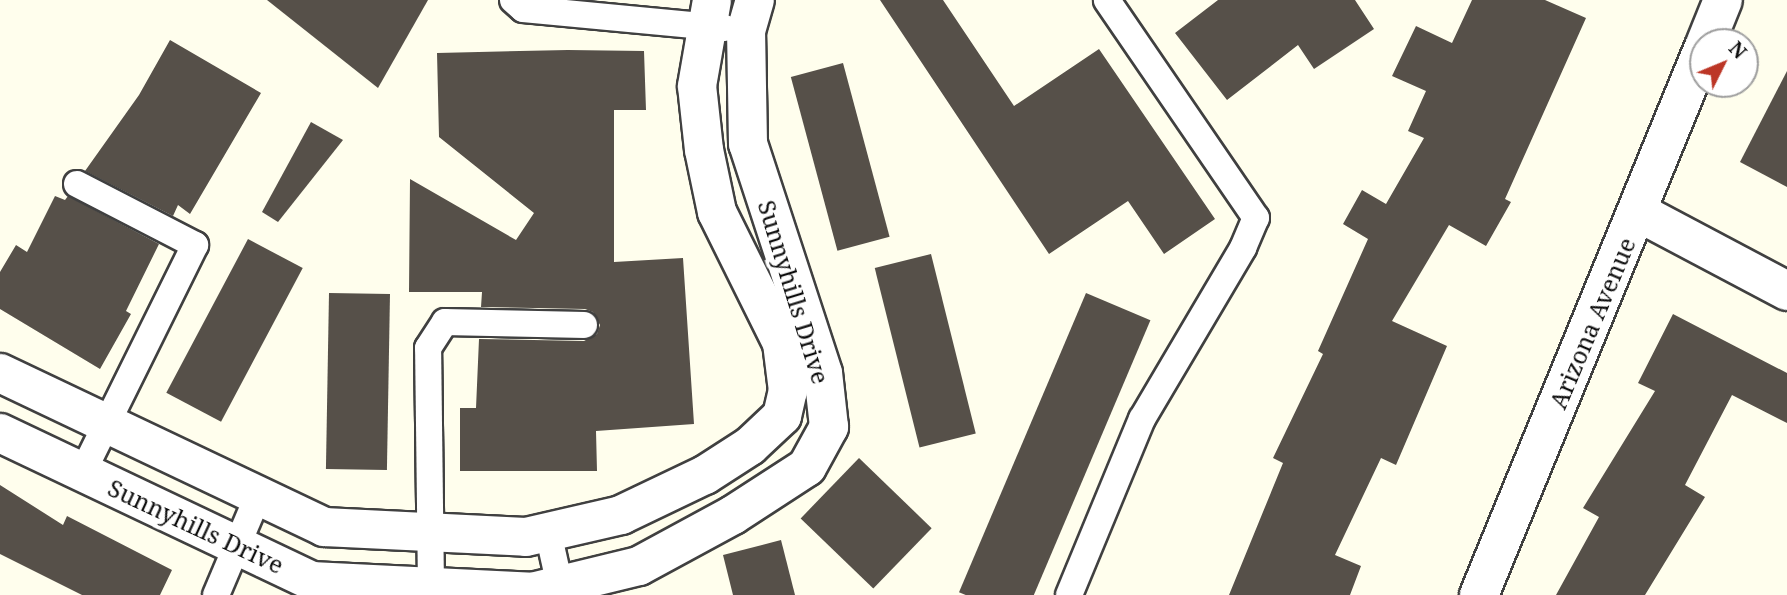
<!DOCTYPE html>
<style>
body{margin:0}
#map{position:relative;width:1787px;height:595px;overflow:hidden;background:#fffeed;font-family:"Noto Serif",serif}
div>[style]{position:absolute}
.building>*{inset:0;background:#565049;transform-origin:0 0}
.roads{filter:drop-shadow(2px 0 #404040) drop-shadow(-2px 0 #404040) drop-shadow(0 2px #404040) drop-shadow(0 -2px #404040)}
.lane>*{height:26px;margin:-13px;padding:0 13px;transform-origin:13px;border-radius:13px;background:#fff}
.street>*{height:38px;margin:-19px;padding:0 19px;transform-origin:19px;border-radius:19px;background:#fff}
span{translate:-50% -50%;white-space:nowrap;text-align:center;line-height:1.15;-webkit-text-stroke:7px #fff;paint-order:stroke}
.street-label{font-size:24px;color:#0d0d0d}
.north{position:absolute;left:1689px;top:28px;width:70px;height:70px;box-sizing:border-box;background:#fff;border:2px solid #9e9e9e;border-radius:50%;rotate:47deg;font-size:19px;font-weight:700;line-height:28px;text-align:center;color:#0d0d0d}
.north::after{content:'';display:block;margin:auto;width:24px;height:32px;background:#bc3626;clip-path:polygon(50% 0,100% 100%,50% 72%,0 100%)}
</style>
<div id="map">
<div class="building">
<div style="clip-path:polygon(267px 0,428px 0,378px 88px)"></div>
<div style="clip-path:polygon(880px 0,943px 0,1014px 106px,1099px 49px,1215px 219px,1164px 254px,1128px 201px,1049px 254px)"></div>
<div style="clip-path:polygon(1218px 0,1355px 0,1374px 29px,1314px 69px,1298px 45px,1227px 100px,1175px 33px)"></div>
<div style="clip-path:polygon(1472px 0,1545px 0,1586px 18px,1505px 199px,1511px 202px,1486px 246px,1449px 225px,1392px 321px,1447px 346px,1396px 465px,1381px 458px,1335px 555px,1361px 566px,1350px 595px,1229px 595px,1283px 463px,1273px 458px,1323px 354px,1318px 351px,1368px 239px,1343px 224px,1362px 190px,1386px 204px,1424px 138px,1408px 131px,1426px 91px,1392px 76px,1416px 26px,1452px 43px)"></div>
<div style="clip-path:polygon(170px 40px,261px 93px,190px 214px,178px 205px,173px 216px,85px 171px,139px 95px)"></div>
<div style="clip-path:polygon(568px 50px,644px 51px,646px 110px,614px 110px,614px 262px,683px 258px,694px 424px,596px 431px,597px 471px,460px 471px,460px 408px,476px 408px,479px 339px,584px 341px,597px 334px,600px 325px,593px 312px,585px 309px,481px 307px,482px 292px,409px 292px,410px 179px,516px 240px,534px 213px,439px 137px,437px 53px)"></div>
<div style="left:843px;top:63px;width:180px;height:54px;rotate:75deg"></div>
<div style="clip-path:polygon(1787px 71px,1787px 187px,1740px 162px)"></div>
<div style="clip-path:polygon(311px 122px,343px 140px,278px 222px,262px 212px)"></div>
<div style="clip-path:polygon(55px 196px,65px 200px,68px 196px,159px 244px,126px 311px,131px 314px,100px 369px,0 309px,0 272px,16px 245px,27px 252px)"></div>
<div style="left:248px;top:239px;width:62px;height:174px;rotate:28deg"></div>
<div style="left:931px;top:254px;width:185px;height:58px;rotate:76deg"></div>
<div style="left:329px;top:293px;width:61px;height:176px;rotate:1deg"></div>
<div style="left:1086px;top:293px;width:70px;height:325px;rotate:23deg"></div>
<div style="clip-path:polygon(1673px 314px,1787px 373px,1787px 423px,1732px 395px,1685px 485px,1705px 497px,1645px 595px,1556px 595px,1599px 517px,1583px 508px,1655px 391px,1638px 383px)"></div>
<div style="left:859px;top:458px;width:101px;height:84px;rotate:44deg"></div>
<div style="clip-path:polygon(0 485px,63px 525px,67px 516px,172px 570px,160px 595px,82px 595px,0 554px)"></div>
<div style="clip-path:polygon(781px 540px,795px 595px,733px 595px,723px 555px)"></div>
</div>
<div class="roads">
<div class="lane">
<div style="left:513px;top:0;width:13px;rotate:42deg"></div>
<div style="left:523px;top:9px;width:203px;rotate:5.4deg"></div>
<div style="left:77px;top:184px;width:133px;rotate:27.3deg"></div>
<div style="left:195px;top:245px;width:253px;rotate:116.3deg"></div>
<div style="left:548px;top:532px;width:65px;rotate:77.5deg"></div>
<div style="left:431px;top:587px;width:239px;rotate:-90.7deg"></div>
<div style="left:428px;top:348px;width:31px;rotate:-57deg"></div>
<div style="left:445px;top:322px;width:139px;rotate:1.2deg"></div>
<div style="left:216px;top:595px;width:108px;rotate:-67deg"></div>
<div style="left:1069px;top:595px;width:191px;rotate:-67.5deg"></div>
<div style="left:1142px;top:419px;width:199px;rotate:-59.4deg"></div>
<div style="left:1243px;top:248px;width:33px;rotate:-67deg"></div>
<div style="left:1256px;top:218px;width:264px;rotate:-124.4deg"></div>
</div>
<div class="street">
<div style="left:1706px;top:42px;width:45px;rotate:-68deg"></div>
<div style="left:1638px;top:212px;width:169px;rotate:27.9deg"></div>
<div style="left:0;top:373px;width:359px;rotate:25.4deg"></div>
<div style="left:324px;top:527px;width:202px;rotate:2.8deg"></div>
<div style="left:526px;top:537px;width:98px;rotate:-13deg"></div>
<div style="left:621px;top:515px;width:93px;rotate:-25.5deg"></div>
<div style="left:705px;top:475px;width:54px;rotate:-32.8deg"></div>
<div style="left:750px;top:446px;width:44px;rotate:-43.2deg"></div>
<div style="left:782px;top:416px;width:26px;rotate:-77deg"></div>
<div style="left:788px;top:391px;width:48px;rotate:-97.1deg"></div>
<div style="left:782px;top:343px;width:146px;rotate:-116.4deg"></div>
<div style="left:717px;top:212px;width:63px;rotate:-101.8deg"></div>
<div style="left:704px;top:150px;width:64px;rotate:-96.2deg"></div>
<div style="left:697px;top:86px;width:87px;rotate:-80.1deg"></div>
<div style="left:0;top:433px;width:344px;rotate:25.4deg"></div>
<div style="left:311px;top:581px;width:221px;rotate:2.8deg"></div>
<div style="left:532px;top:592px;width:110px;rotate:-13.7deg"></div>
<div style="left:639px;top:566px;width:107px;rotate:-28.5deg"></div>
<div style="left:733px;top:515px;width:88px;rotate:-33deg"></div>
<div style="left:807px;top:467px;width:46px;rotate:-61.2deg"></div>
<div style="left:829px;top:427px;width:54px;rotate:-96.3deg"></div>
<div style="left:823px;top:373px;width:241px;rotate:-108.1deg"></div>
<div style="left:748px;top:144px;width:113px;rotate:-91deg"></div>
<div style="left:746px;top:31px;width:32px;rotate:-74deg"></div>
<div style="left:1479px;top:595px;width:590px;rotate:-67.69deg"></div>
</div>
</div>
<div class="street-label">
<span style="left:794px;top:292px;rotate:73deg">Sunnyhills Drive</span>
<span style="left:1592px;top:323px;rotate:-67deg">Arizona Avenue</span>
<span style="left:196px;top:526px;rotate:25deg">Sunnyhills Drive</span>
</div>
<div class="north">N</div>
</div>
